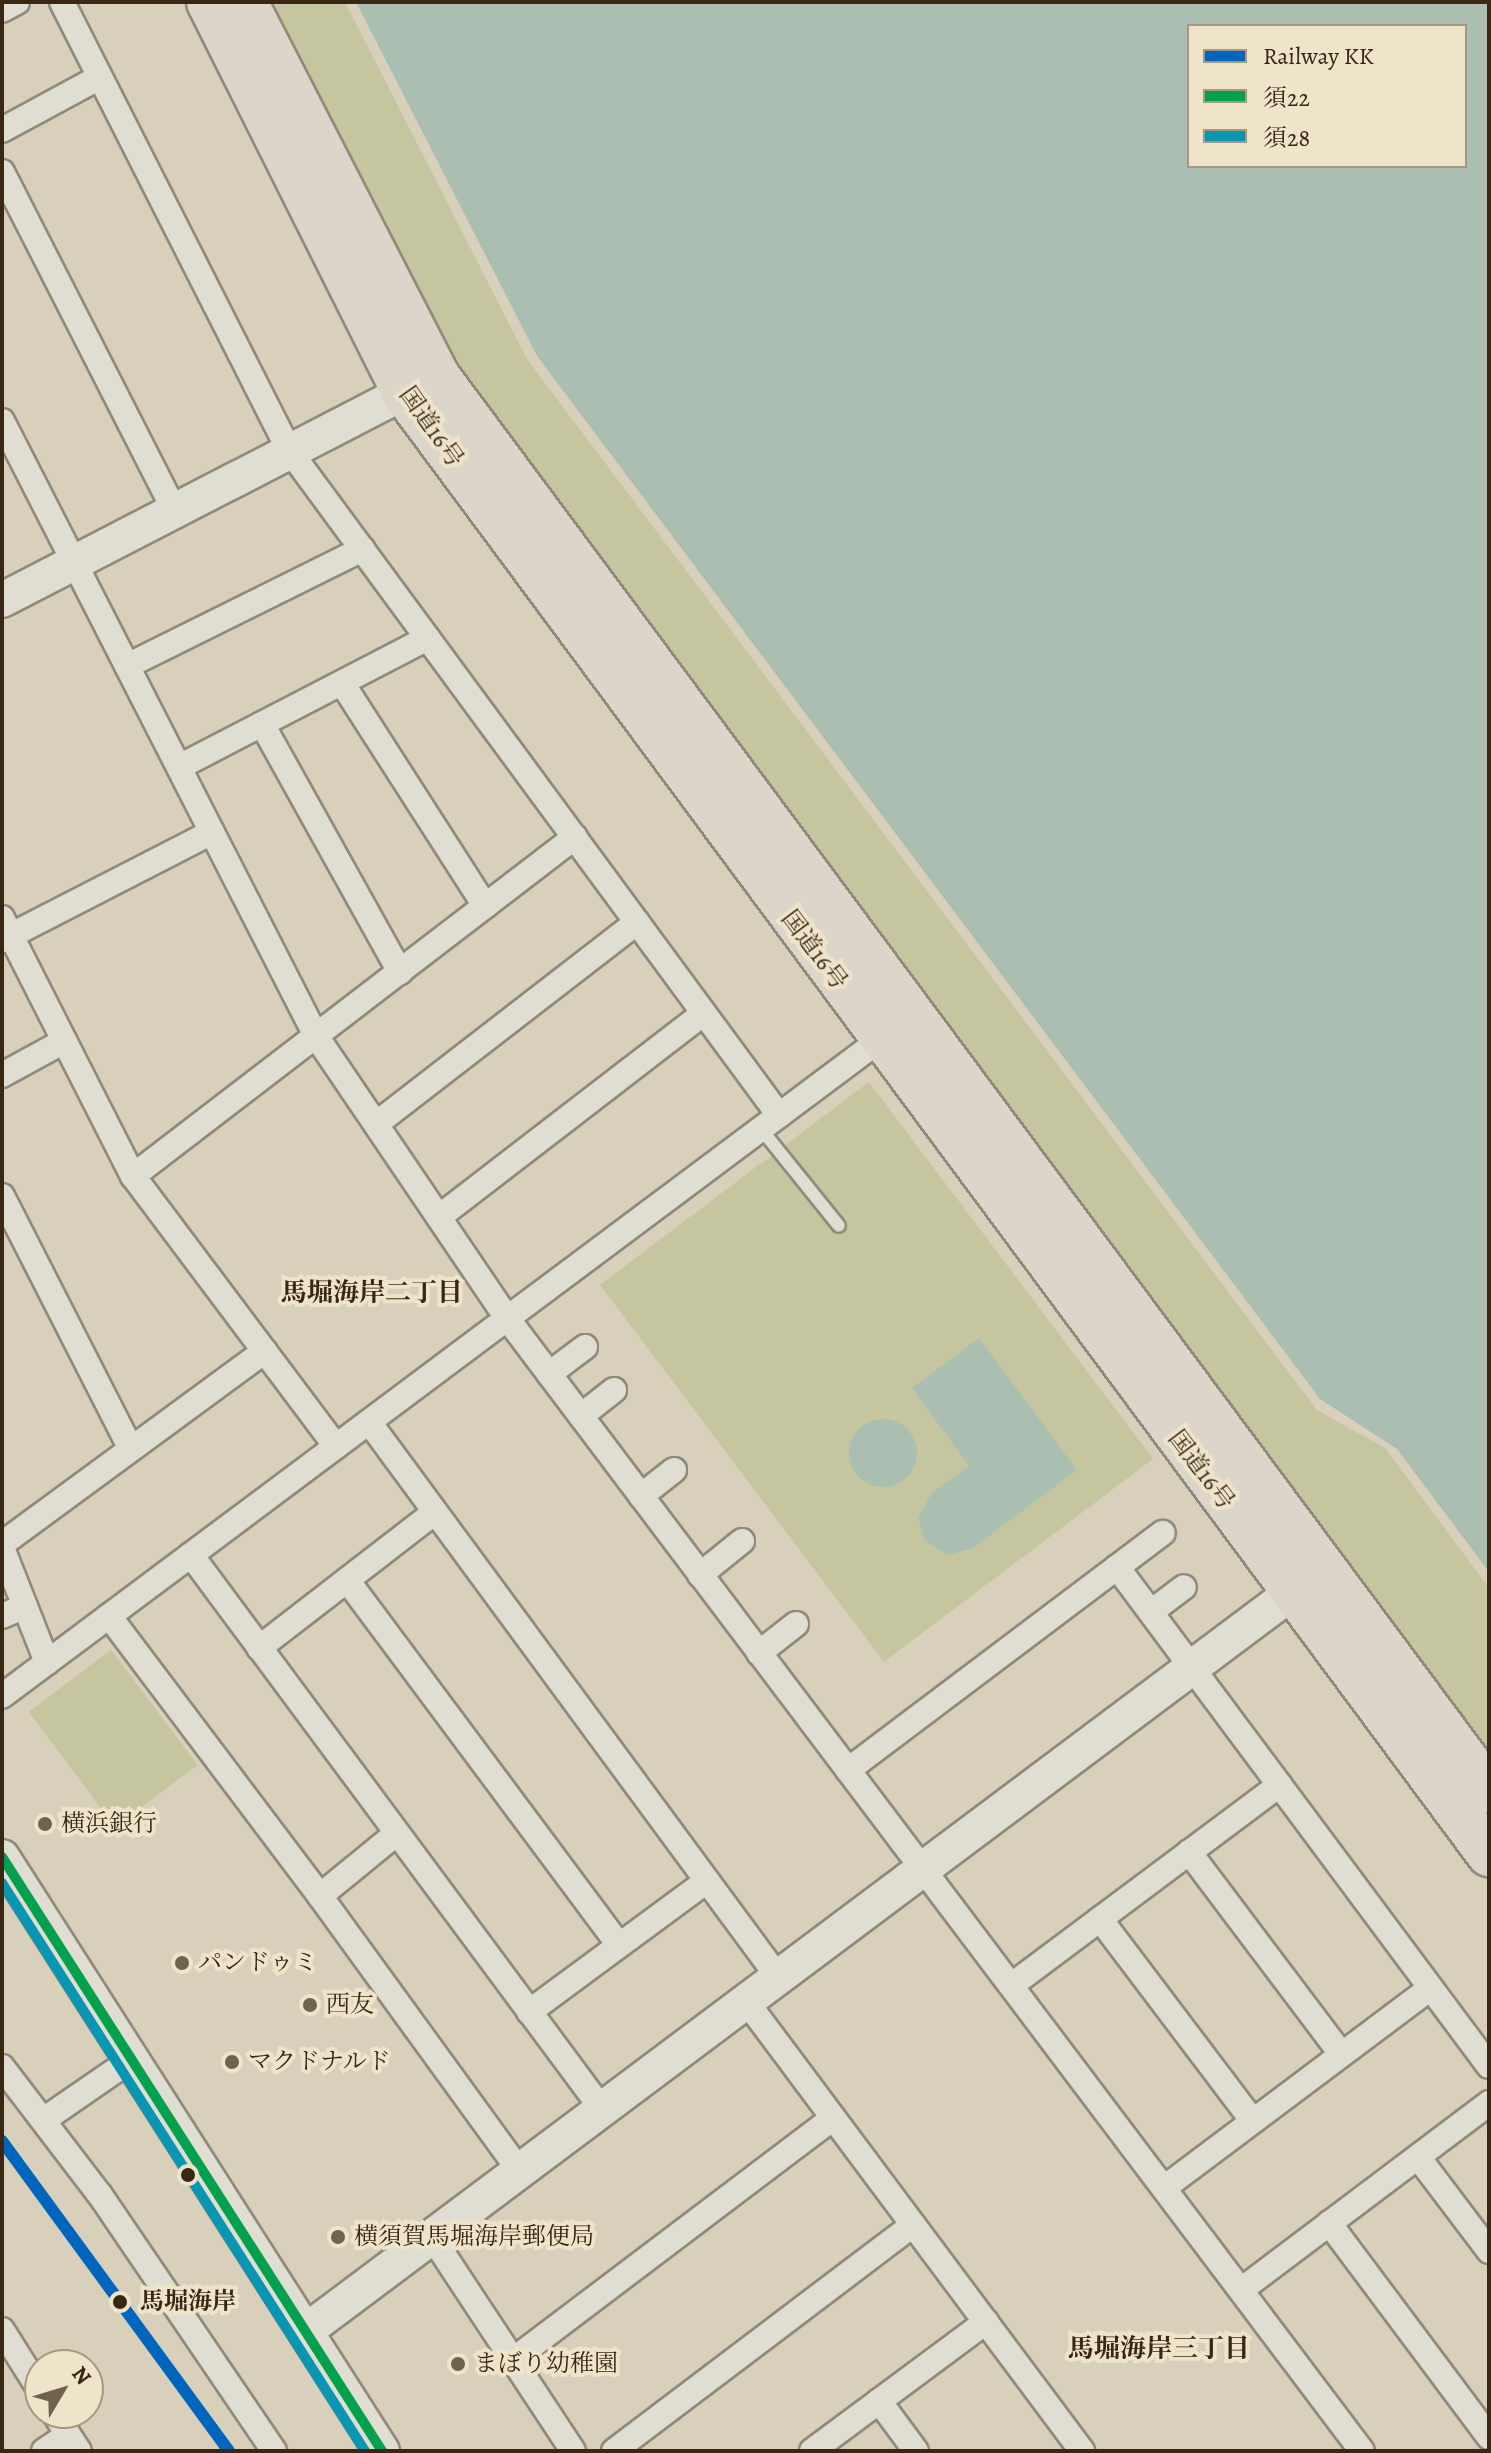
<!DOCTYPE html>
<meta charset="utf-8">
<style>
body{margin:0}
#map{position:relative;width:1491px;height:2453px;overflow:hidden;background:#d8d0ba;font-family:Alegreya,"Noto Serif JP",serif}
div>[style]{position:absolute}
.green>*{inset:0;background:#c5c69f;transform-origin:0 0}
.water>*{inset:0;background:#aabfb2}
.round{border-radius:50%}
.roads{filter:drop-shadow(2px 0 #908a7b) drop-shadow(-2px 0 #908a7b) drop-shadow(0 2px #908a7b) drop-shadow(0 -2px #908a7b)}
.lane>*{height:12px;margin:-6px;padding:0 6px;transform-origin:6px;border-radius:6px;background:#e0ddd2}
.street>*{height:24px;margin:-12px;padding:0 12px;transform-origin:12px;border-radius:12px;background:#e0ddd2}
.secondary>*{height:34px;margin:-17px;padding:0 17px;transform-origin:17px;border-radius:17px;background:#e0ddd2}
.highway>*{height:44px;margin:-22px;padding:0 22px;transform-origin:22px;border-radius:22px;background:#dbd6c9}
.bus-1>*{height:10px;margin:-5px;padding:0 5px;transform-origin:5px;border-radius:5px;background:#03a04e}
.bus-2>*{height:10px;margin:-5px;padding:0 5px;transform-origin:5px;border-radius:5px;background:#0896b2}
.rail-1>*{height:12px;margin:-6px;padding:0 6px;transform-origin:6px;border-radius:6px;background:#0065bd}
.dots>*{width:22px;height:22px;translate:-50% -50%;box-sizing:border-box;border:4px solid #eee4ca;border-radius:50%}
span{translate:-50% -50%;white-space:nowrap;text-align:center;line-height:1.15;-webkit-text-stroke:8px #eee4ca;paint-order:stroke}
.street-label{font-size:24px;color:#382712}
.poi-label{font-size:24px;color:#382712}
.left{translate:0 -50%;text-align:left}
.stop-label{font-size:24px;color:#382712;font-weight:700}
.neighbourhood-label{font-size:26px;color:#382712;font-weight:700}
.frame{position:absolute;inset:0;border:4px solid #382712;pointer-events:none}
.legend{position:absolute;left:1187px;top:24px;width:280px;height:144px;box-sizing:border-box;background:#eee4ca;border:2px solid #a59880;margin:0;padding:10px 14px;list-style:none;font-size:24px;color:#382712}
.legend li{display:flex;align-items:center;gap:16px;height:40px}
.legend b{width:40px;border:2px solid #a59880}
.north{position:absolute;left:24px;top:2349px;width:80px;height:80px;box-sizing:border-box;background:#eee4ca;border:2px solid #a59880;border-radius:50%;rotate:52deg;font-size:22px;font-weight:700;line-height:32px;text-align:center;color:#382712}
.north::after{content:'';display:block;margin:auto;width:28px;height:36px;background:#70624d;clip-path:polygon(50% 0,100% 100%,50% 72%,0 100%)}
</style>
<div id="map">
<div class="green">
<div style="clip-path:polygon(263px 2px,345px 2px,527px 359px,1317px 1410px,1385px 1448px,1489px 1588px,1489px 1753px,450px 368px)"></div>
<div style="left:869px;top:1082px;width:472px;height:337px;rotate:53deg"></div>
<div style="left:111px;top:1650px;width:144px;height:103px;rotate:53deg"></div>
</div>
<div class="water">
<div style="clip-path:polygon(evenodd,356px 2px,1489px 2px,1489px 1572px,1397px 1449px,1320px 1399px,537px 356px,356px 2px,1189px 26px,1465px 26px,1465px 166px,1189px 166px,1189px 26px)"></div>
<div style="clip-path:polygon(979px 1338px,1077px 1470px,973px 1548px,948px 1555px,925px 1541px,918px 1517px,932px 1493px,969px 1466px,912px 1388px)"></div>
<div class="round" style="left:849px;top:1419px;width:68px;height:68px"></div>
</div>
<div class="roads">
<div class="lane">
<div style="left:761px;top:1129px;width:124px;rotate:51.2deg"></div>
</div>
<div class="street">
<div style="left:62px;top:2px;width:502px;rotate:63.13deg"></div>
<div style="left:289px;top:450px;width:826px;rotate:53.62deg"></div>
<div style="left:2px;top:10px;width:17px;rotate:-28deg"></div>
<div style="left:2px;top:130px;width:109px;rotate:-28.4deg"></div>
<div style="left:2px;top:172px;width:378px;rotate:63deg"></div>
<div style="left:2px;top:421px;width:691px;rotate:62.95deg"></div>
<div style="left:316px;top:1036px;width:341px;rotate:55.9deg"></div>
<div style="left:507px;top:1318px;width:1419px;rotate:52.96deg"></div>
<div style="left:127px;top:666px;width:263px;rotate:-26.4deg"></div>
<div style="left:342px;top:683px;width:265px;rotate:57.3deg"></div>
<div style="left:262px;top:724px;width:284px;rotate:60.9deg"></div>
<div style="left:179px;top:767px;width:280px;rotate:-27.4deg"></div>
<div style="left:2px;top:918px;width:289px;rotate:63.1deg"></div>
<div style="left:133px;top:1176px;width:338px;rotate:53.1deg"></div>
<div style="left:2px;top:940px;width:236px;rotate:-27.2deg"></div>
<div style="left:2px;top:1075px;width:71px;rotate:-28.7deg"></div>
<div style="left:376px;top:1124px;width:330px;rotate:-37.7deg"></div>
<div style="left:133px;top:1176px;width:557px;rotate:-37.49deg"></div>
<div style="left:2px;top:1196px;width:282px;rotate:63deg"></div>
<div style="left:439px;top:1217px;width:334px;rotate:-37.6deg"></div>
<div style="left:549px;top:1374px;width:45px;rotate:-36.9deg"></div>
<div style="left:581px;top:1416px;width:42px;rotate:-38.2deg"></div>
<div style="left:369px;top:1422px;width:689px;rotate:53.61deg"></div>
<div style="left:641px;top:1496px;width:42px;rotate:-38.2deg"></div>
<div style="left:2px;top:1544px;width:326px;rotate:-36.3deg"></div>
<div style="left:2px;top:1548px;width:123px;rotate:68.5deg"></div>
<div style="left:191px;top:1555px;width:690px;rotate:53.43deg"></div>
<div style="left:1117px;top:1567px;width:622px;rotate:53.3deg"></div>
<div style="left:700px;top:1575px;width:54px;rotate:-39deg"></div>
<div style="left:347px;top:1580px;width:455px;rotate:53.3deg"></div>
<div style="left:1151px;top:1612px;width:41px;rotate:-37.1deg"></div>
<div style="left:2px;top:1616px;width:25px;rotate:-23deg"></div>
<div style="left:109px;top:1616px;width:351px;rotate:53deg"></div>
<div style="left:320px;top:1896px;width:99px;rotate:-39.3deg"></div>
<div style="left:259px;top:1648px;width:222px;rotate:-37.7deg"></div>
<div style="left:759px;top:1653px;width:47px;rotate:-38.1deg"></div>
<div style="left:2px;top:1696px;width:1111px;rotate:-36.77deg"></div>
<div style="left:848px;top:1770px;width:394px;rotate:-37deg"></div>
<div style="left:1189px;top:1852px;width:253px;rotate:53deg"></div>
<div style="left:320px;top:1896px;width:340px;rotate:54deg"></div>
<div style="left:1100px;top:1919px;width:253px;rotate:52.9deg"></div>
<div style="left:1012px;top:1985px;width:334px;rotate:-36.8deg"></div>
<div style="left:746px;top:2001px;width:562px;rotate:53.25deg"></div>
<div style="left:529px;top:2012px;width:221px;rotate:-36.4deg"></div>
<div style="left:2px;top:2067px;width:161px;rotate:52.6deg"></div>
<div style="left:100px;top:2195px;width:310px;rotate:55.8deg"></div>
<div style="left:45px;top:2119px;width:106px;rotate:-34.6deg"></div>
<div style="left:1418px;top:2157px;width:118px;rotate:52.9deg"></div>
<div style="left:1164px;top:2188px;width:333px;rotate:-36.9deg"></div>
<div style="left:1329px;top:2223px;width:267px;rotate:53.2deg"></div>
<div style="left:432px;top:2237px;width:256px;rotate:56.6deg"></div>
<div style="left:1241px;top:2290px;width:311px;rotate:-37deg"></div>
<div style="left:2px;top:2330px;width:71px;rotate:57.7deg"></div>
<div style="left:513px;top:2360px;width:401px;rotate:-37.1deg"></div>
<div style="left:879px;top:2401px;width:62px;rotate:53.5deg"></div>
<div style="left:54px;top:2413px;width:45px;rotate:56.7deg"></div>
<div style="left:44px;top:2451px;width:29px;rotate:-34deg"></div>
<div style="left:614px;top:2451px;width:375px;rotate:-37.1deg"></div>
<div style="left:812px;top:2451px;width:217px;rotate:-36.6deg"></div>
</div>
<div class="secondary">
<div style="left:2px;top:600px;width:477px;rotate:-27.3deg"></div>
<div style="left:2px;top:1857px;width:705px;rotate:57.39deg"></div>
<div style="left:306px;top:2331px;width:1259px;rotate:-36.83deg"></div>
</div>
<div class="highway">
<div style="left:209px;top:2px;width:436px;rotate:63.4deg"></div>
<div style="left:404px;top:392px;width:1821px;rotate:53.42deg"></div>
<div style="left:245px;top:2px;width:420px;rotate:62.8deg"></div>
<div style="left:437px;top:376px;width:1763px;rotate:53.37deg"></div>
</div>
</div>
<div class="bus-1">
<div style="left:2px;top:1857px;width:705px;rotate:57.39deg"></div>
</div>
<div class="bus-2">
<div style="left:2px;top:1883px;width:674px;rotate:57.42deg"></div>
</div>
<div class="rail-1">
<div style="left:2px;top:2141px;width:384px;rotate:53.8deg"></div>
</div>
<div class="dots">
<div style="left:45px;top:1824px;background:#70624d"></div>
<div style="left:182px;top:1963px;background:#70624d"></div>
<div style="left:310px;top:2005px;background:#70624d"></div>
<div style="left:232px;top:2062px;background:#70624d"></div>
<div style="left:188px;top:2175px;background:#382712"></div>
<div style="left:338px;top:2237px;background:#70624d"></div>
<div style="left:120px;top:2302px;background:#382712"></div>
<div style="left:458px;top:2364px;background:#70624d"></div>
</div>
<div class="street-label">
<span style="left:431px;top:427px;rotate:55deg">国道16号</span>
<span style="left:814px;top:950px;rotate:53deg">国道16号</span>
<span style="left:1201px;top:1470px;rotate:53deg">国道16号</span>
</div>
<div class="poi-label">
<span class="left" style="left:61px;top:1824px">横浜銀行</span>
<span class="left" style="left:198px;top:1963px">パンドゥミ</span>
<span class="left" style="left:326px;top:2005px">西友</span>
<span class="left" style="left:248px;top:2062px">マクドナルド</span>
<span class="left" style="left:354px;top:2237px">横須賀馬堀海岸郵便局</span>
<span class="left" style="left:474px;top:2364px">まぼり幼稚園</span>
</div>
<div class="stop-label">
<span class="left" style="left:140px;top:2302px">馬堀海岸</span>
</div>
<div class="neighbourhood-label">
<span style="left:372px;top:1293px">馬堀海岸二丁目</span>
<span style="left:1159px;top:2349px">馬堀海岸三丁目</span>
</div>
<div class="frame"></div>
<ul class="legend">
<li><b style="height:10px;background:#0065bd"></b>Railway KK</li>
<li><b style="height:10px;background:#03a04e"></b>須22</li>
<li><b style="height:10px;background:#0896b2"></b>須28</li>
</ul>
<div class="north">N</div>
</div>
